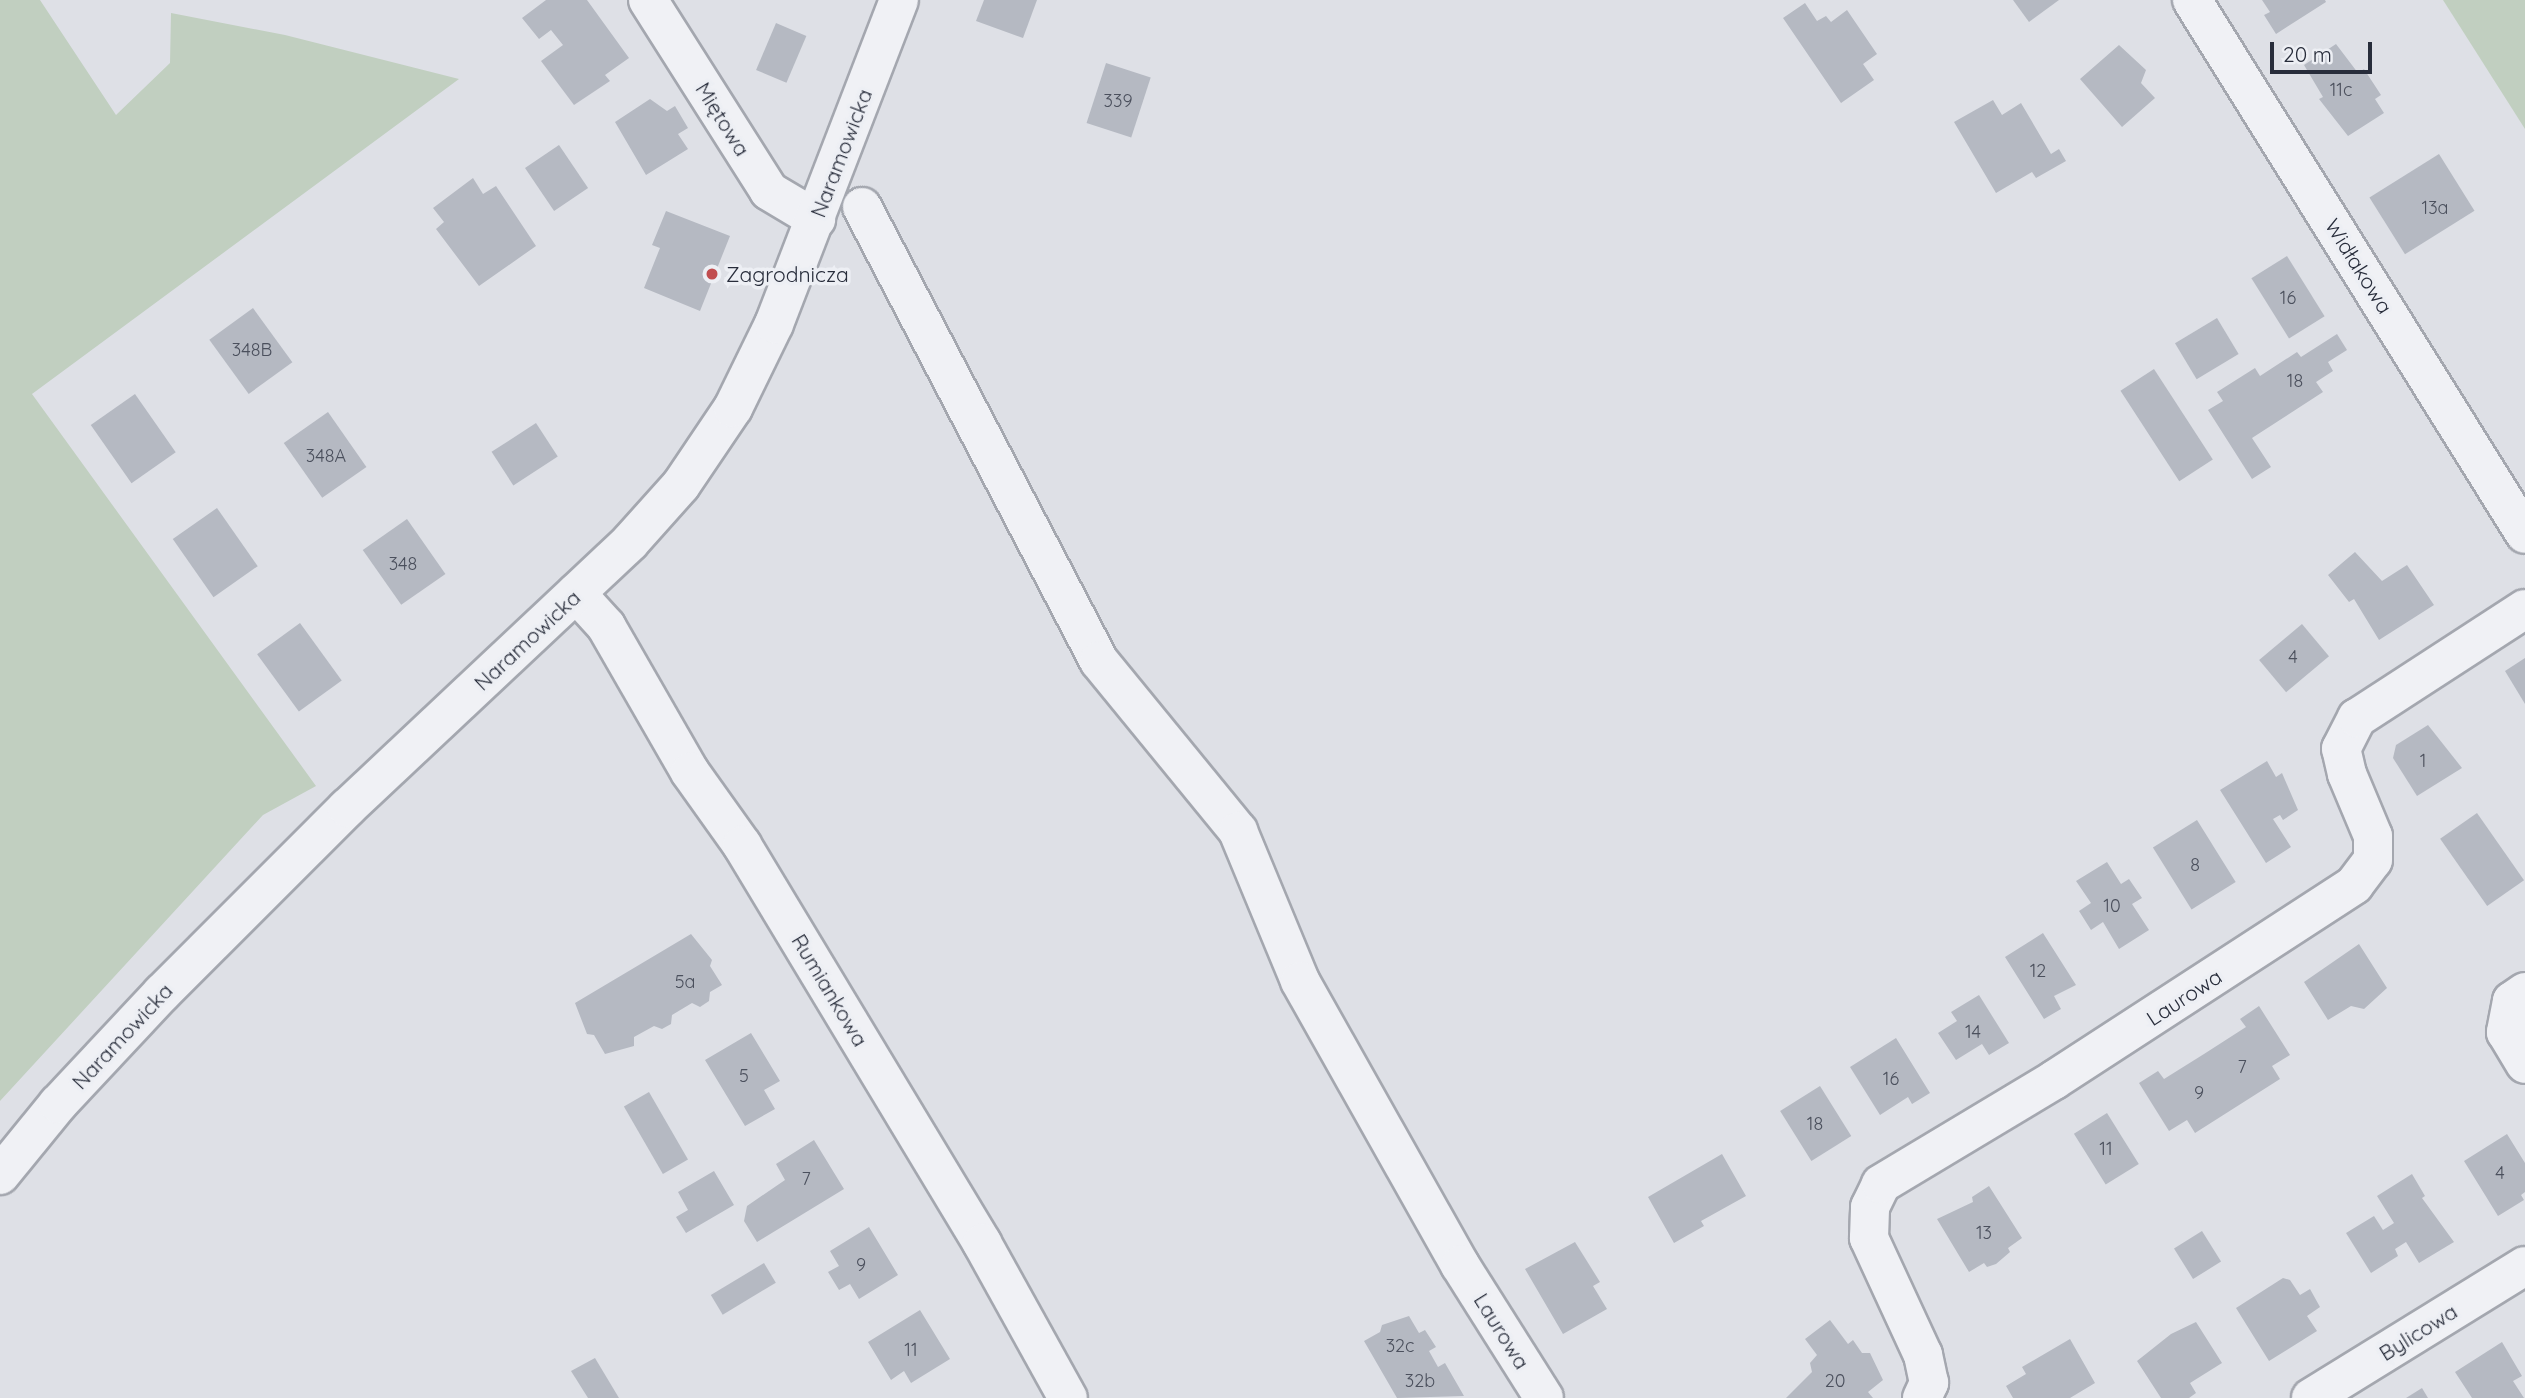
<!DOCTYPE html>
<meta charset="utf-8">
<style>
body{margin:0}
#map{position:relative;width:2525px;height:1398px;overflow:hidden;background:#dee0e6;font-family:Quicksand,sans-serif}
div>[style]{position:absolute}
.green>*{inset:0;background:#c1cfc0}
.building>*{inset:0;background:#b5b9c2;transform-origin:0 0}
.roads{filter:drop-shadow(2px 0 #a4a7af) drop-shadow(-2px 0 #a4a7af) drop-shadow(0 2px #a4a7af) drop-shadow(0 -2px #a4a7af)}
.minor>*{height:38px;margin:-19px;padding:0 19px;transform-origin:19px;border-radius:19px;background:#f0f1f5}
.dots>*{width:19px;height:19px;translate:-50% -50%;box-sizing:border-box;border:4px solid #edeff4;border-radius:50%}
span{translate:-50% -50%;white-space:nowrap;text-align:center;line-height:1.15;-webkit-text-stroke:7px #edeff4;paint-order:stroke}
.number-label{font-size:18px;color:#4b505d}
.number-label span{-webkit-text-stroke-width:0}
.street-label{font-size:21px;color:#282d3b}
.poi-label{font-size:21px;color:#282d3b}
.left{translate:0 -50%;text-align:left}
.scale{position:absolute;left:2270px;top:42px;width:102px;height:32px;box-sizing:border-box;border:4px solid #282d3b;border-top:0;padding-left:9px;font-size:21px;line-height:24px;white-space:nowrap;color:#282d3b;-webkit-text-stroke:5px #edeff4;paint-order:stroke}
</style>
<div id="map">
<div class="green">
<div style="clip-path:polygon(0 0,40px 0,116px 115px,170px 63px,171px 13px,285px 35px,459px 79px,32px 394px,316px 786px,263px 815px,0 1101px)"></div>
<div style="clip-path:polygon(2443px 0,2525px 0,2525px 129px)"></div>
</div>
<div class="building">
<div style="clip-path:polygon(546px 0,587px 0,629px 58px,605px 75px,610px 81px,574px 105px,541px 61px,563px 45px,551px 30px,539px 39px,522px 18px)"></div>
<div style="clip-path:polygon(984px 0,1037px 0,1023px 38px,976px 21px)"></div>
<div style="clip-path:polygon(2013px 0,2059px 0,2029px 22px)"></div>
<div style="clip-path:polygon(2262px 0,2325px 0,2326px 2px,2276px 34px,2264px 15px,2270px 12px)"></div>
<div style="clip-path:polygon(1805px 3px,1817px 21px,1826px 16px,1831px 22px,1847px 10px,1877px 54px,1863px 64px,1874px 80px,1841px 103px,1783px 18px)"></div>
<div style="left:776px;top:23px;width:33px;height:51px;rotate:23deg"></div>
<div style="clip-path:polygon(2336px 44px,2358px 73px,2364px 69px,2381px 95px,2375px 99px,2384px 113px,2348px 136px,2319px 99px,2323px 97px,2304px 65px)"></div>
<div style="clip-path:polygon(2119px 45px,2146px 70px,2141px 83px,2155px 98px,2122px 127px,2080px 79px)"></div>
<div style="left:1106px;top:63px;width:47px;height:63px;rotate:18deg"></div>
<div style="clip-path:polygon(650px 99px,667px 111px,675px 106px,688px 128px,678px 134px,688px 149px,646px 175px,615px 122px)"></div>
<div style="clip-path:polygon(1993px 100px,2002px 115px,2021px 103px,2051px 154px,2059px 149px,2066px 161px,2036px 178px,2032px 172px,1996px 193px,1954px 122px)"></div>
<div style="left:559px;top:145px;width:52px;height:41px;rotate:56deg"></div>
<div style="left:2439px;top:154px;width:67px;height:82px;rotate:58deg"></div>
<div style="clip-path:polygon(473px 178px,483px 194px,496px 186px,536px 246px,479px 286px,436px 229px,444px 222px,433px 208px)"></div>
<div style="clip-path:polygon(666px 211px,730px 236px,700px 311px,644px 288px,660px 248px,652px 245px)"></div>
<div style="left:2287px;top:256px;width:71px;height:42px;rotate:58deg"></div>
<div style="left:253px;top:308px;width:67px;height:54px;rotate:54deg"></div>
<div style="left:2217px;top:318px;width:42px;height:49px;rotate:59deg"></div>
<div style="clip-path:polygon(2337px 334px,2347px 350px,2328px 362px,2333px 371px,2316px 382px,2323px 392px,2252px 438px,2271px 467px,2252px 479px,2208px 410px,2223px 401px,2217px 392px,2255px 368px,2260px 376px,2297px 352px,2301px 357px)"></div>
<div style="left:2154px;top:369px;width:108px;height:40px;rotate:57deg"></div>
<div style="left:135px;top:394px;width:71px;height:54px;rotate:55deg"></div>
<div style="left:328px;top:412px;width:67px;height:54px;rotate:55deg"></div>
<div style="left:536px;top:423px;width:40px;height:53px;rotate:57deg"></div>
<div style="left:217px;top:508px;width:71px;height:54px;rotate:55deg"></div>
<div style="left:407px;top:519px;width:67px;height:54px;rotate:55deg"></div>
<div style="clip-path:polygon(2355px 552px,2382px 581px,2407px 565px,2434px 605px,2379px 640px,2354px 599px,2349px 602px,2328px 575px)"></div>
<div style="left:300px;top:623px;width:71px;height:53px;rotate:54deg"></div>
<div style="left:2302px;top:624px;width:42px;height:56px;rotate:50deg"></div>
<div style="clip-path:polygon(2525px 658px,2525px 704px,2505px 671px)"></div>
<div style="clip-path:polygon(2428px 725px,2462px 768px,2417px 796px,2393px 758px,2396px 745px)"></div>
<div style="clip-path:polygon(2267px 761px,2276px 777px,2282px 773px,2298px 810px,2283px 820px,2280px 815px,2273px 819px,2291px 847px,2266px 863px,2220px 790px)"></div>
<div style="left:2477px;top:813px;width:82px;height:45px;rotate:55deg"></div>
<div style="left:2197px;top:820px;width:73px;height:52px;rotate:58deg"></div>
<div style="clip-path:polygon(2107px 862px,2121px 884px,2129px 879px,2142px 898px,2132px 904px,2149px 930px,2119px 949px,2103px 922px,2091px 930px,2079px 911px,2091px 903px,2076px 881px)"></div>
<div style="clip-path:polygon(2043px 933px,2076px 985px,2054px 996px,2061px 1009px,2044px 1019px,2005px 957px)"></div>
<div style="clip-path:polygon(691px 934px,712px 960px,710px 966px,722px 985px,710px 992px,709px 1001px,700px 1007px,692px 1003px,672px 1015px,671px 1024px,662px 1029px,654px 1026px,634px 1037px,634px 1046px,605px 1054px,594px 1035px,587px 1034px,575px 1003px)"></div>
<div style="clip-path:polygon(2359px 944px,2387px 988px,2364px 1009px,2351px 1006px,2328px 1020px,2304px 982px)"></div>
<div style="clip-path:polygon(1979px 995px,2009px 1043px,1989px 1055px,1982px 1044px,1956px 1060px,1938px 1033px,1957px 1021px,1951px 1012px)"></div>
<div style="clip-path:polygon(2259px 1006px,2290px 1055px,2272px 1066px,2280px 1079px,2195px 1133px,2187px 1120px,2169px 1131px,2139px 1083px,2158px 1071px,2164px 1079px,2204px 1054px,2246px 1027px,2240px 1019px)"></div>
<div style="clip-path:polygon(751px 1033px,780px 1081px,764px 1090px,775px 1109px,745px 1126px,705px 1060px)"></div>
<div style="clip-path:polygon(1896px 1038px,1930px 1093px,1912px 1104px,1908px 1097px,1880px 1115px,1850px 1067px)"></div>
<div style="left:1820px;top:1086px;width:59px;height:47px;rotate:58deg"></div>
<div style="left:649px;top:1092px;width:78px;height:29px;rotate:60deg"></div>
<div style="left:2107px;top:1113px;width:60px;height:39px;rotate:58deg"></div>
<div style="clip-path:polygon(2507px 1134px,2525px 1163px,2525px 1192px,2521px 1195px,2524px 1200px,2498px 1216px,2464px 1161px)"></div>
<div style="clip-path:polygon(814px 1140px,844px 1189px,757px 1242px,744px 1221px,747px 1206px,785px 1180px,776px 1164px)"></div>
<div style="clip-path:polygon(1722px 1154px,1746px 1196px,1701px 1221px,1704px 1226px,1674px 1243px,1648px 1197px)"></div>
<div style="clip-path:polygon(714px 1171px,734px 1205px,686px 1233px,676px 1217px,688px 1210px,678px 1192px)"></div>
<div style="clip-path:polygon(2412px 1174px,2425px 1196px,2422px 1198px,2454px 1242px,2419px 1263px,2406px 1242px,2395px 1249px,2398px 1256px,2371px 1273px,2346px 1233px,2374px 1216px,2383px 1230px,2394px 1223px,2377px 1196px)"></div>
<div style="clip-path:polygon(1989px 1186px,2022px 1238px,2008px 1248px,2010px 1252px,1996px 1264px,1987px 1267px,1984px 1263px,1969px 1272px,1937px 1219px,1973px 1202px,1972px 1197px)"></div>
<div style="clip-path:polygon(869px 1227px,898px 1275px,859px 1299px,850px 1284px,839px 1290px,828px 1272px,839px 1266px,830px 1251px)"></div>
<div style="left:2202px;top:1231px;width:36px;height:33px;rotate:58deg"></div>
<div style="clip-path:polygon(1575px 1242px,1600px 1282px,1593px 1286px,1607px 1309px,1563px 1334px,1525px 1269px)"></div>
<div style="left:764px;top:1263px;width:23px;height:62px;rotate:59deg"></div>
<div style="clip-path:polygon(2283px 1278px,2290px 1280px,2300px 1295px,2310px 1289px,2320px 1307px,2307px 1316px,2317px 1331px,2269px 1361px,2236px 1308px)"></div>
<div style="clip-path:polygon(920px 1310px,950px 1359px,911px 1383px,904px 1371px,891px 1380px,868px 1342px)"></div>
<div style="clip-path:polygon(1409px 1316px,1419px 1333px,1425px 1330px,1436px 1347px,1429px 1351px,1438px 1367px,1445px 1363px,1464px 1396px,1397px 1398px,1364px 1341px,1380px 1332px,1382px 1325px)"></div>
<div style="clip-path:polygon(1830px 1320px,1848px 1344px,1853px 1340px,1862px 1353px,1870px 1353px,1883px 1380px,1868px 1392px,1873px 1398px,1786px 1398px,1812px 1372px,1810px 1363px,1817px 1355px,1805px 1339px)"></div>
<div style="clip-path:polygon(2196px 1322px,2222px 1363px,2190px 1383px,2196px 1393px,2189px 1398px,2161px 1398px,2137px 1361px,2171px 1334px)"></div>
<div style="clip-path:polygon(2070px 1339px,2095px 1383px,2070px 1398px,2013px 1398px,2006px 1386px,2026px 1374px,2022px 1367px)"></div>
<div style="clip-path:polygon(2502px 1342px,2522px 1376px,2513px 1381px,2524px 1398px,2472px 1398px,2455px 1372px)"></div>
<div style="clip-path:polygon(595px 1358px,619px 1398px,588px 1398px,571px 1371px)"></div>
<div style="clip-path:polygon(2422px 1388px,2428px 1398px,2406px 1398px)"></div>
</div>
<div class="roads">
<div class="minor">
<div style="left:648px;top:0;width:226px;rotate:57.6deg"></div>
<div style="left:769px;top:191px;width:55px;rotate:30.8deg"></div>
<div style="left:2192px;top:0;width:629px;rotate:58.05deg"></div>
<div style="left:862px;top:207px;width:512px;rotate:62.43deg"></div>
<div style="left:1099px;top:661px;width:220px;rotate:50.7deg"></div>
<div style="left:1238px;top:831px;width:162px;rotate:67.5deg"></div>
<div style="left:1300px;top:981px;width:326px;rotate:60.6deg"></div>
<div style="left:1460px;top:1265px;width:157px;rotate:57.7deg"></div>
<div style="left:576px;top:593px;width:45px;rotate:47.7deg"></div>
<div style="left:606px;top:626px;width:168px;rotate:60.1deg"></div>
<div style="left:690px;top:772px;width:90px;rotate:54.5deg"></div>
<div style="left:742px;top:845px;width:465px;rotate:58.9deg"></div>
<div style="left:982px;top:1243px;width:177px;rotate:61deg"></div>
<div style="left:2525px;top:992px;width:16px;rotate:145deg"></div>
<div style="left:2512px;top:1001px;width:32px;rotate:101deg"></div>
<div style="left:2506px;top:1032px;width:37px;rotate:59deg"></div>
<div style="left:0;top:1175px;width:92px;rotate:-50.8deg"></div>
<div style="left:58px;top:1104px;width:152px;rotate:-46.9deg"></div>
<div style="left:162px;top:993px;width:262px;rotate:-45deg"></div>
<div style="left:347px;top:808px;width:388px;rotate:-43.2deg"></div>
<div style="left:630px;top:542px;width:76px;rotate:-48.2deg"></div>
<div style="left:681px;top:485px;width:93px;rotate:-56deg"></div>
<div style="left:733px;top:408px;width:93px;rotate:-64deg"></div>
<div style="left:774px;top:324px;width:347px;rotate:-68.9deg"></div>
<div style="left:1922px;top:1398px;width:17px;rotate:-65deg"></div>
<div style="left:1929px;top:1383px;width:29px;rotate:-102deg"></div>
<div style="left:1923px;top:1355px;width:129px;rotate:-114.8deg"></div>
<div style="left:1869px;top:1238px;width:31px;rotate:-88deg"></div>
<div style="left:1870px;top:1207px;width:25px;rotate:-64deg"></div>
<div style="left:1881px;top:1184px;width:202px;rotate:-31deg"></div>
<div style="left:2054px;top:1080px;width:358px;rotate:-33deg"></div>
<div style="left:2354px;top:885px;width:31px;rotate:-53deg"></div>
<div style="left:2373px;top:860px;width:24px;rotate:-90deg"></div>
<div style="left:2373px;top:836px;width:67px;rotate:-112.8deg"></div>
<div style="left:2347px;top:774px;width:26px;rotate:-103deg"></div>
<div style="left:2341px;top:749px;width:35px;rotate:-63deg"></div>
<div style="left:2357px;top:718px;width:200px;rotate:-33deg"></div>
<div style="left:2311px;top:1398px;width:251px;rotate:-31.7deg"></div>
</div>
</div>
<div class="dots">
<div style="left:712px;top:274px;background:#c14d4f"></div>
</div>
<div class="number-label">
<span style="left:2341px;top:90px">11c</span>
<span style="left:1118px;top:101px">339</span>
<span style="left:2435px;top:208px">13a</span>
<span style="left:2288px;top:298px">16</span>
<span style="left:252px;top:350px">348B</span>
<span style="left:2295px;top:381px">18</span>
<span style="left:326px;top:456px">348A</span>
<span style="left:403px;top:564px">348</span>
<span style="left:2293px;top:657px">4</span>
<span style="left:2423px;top:761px">1</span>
<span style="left:2195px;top:865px">8</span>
<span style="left:2112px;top:906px">10</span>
<span style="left:2038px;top:971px">12</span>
<span style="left:685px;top:982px">5a</span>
<span style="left:1973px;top:1032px">14</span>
<span style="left:2242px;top:1067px">7</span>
<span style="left:744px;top:1076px">5</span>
<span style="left:1891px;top:1079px">16</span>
<span style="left:2199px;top:1093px">9</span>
<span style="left:1815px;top:1124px">18</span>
<span style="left:2106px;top:1149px">11</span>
<span style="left:2500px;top:1173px">4</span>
<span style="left:806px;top:1179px">7</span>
<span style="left:1984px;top:1233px">13</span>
<span style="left:861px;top:1265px">9</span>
<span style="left:1400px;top:1346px">32c</span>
<span style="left:911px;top:1350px">11</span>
<span style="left:1420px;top:1381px">32b</span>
<span style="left:1835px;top:1381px">20</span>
</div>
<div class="street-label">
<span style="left:723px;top:119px;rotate:58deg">Miętowa</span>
<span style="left:841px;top:153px;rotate:-69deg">Naramowicka</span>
<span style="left:2359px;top:266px;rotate:58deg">Widłakowa</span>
<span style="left:527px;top:640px;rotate:-43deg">Naramowicka</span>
<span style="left:830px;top:990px;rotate:59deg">Rumiankowa</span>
<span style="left:2184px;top:997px;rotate:-33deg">Laurowa</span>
<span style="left:122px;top:1036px;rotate:-47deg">Naramowicka</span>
<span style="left:1502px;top:1331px;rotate:58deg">Laurowa</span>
<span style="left:2418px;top:1332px;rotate:-32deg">Bylicowa</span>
</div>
<div class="poi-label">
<span class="left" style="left:726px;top:274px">Zagrodnicza</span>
</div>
<div class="scale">20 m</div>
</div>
